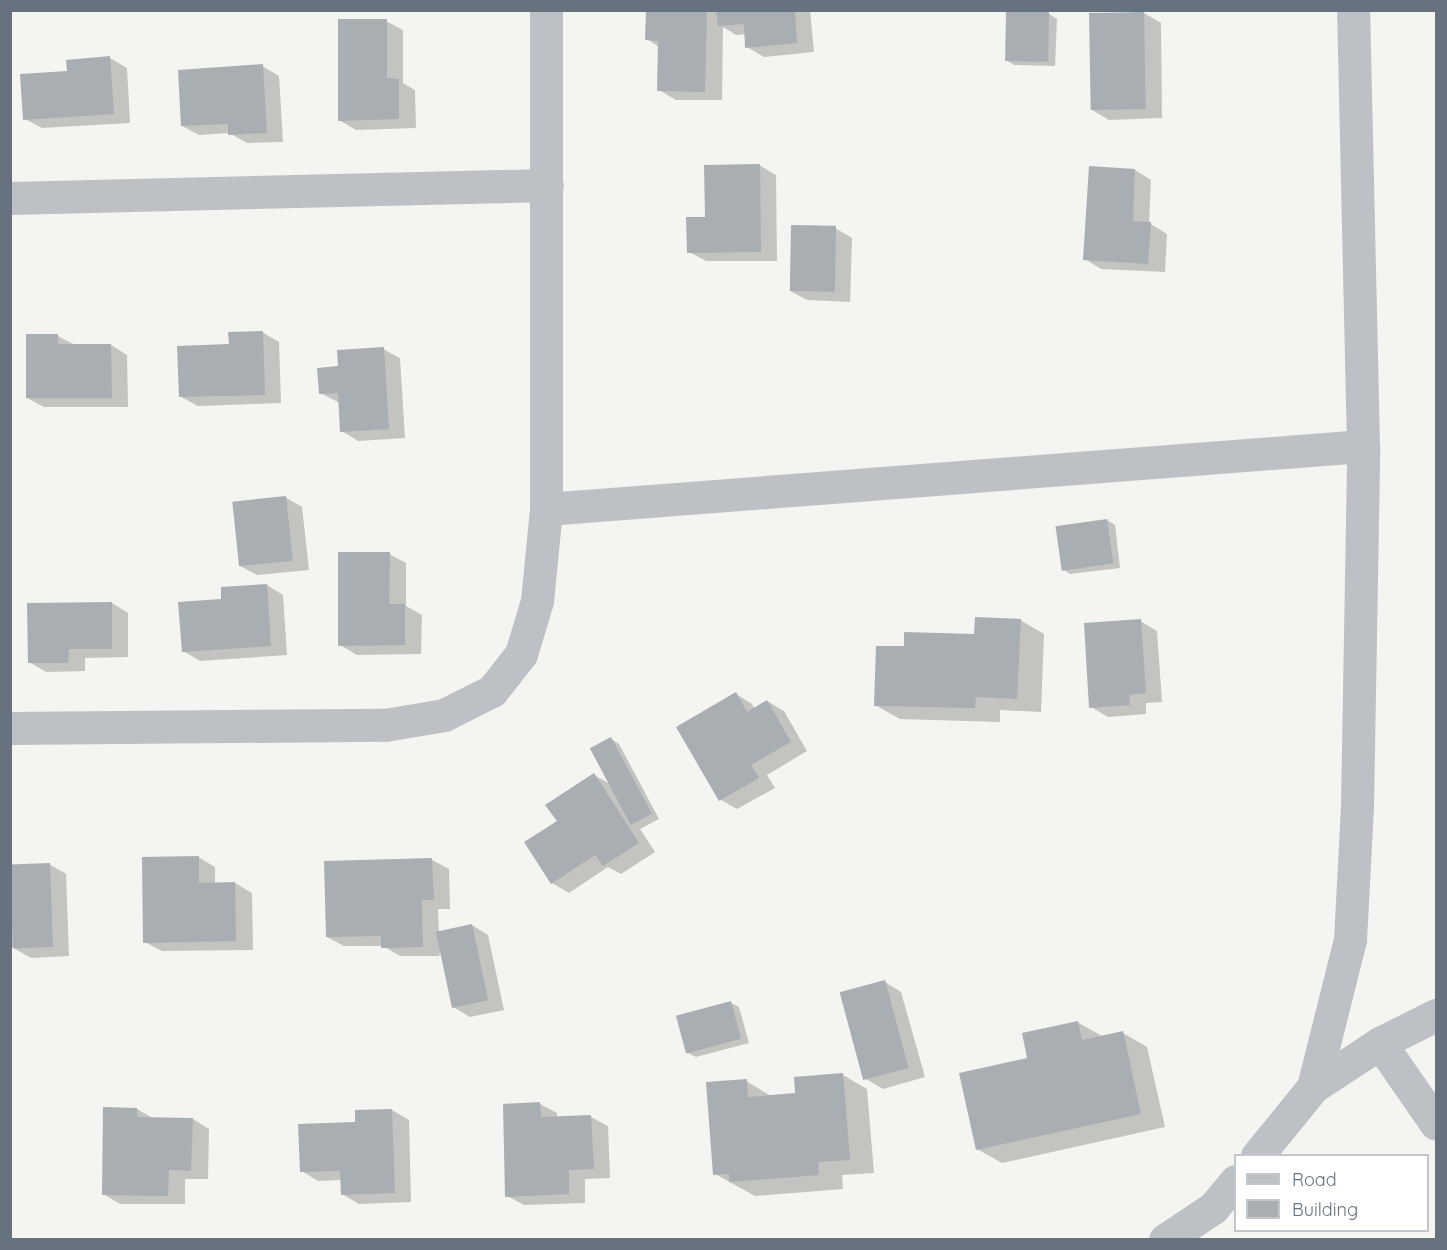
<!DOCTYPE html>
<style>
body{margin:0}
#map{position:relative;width:1447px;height:1250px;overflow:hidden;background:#f4f4f0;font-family:Quicksand,sans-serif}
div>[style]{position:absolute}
.shadow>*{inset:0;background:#0003}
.building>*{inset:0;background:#a9aeb3;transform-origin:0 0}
.minor>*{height:33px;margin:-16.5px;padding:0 16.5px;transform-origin:16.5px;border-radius:16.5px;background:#bdc0c4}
span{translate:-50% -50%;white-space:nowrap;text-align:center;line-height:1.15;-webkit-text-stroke:6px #fff;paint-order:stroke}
.frame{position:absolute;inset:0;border:12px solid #66727e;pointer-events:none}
.legend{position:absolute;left:1234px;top:1154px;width:195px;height:78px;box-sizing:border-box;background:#fff;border:2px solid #c2c7cb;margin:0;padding:8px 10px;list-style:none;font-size:18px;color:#66727e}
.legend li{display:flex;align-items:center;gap:12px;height:30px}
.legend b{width:30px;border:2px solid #c2c7cb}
</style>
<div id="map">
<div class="shadow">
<div style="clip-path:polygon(648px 10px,810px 10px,814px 52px,764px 57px,747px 47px,746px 34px,736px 35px,723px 27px,722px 100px,676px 100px,659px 90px,659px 47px,647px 39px)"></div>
<div style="clip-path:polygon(1144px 13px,1161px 23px,1162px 118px,1109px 120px,1092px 110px)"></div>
<div style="clip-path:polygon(1049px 14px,1057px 19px,1055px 66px,1014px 65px,1006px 60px)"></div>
<div style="clip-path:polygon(386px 21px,403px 30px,403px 83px,415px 90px,416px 128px,356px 130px,339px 120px)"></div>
<div style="clip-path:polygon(110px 58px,127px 68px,130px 123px,42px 128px,25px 119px)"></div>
<div style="clip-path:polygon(262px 66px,279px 76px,283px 142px,247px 143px,229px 133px,199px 135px,182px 126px)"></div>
<div style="clip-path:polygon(759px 165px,776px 175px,777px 261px,706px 261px,689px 252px,706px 219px)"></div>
<div style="clip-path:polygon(1135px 170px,1151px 180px,1149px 223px,1167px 234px,1165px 272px,1101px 269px,1085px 259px)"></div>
<div style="clip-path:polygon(835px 228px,852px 238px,850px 302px,807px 300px,790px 291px)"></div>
<div style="clip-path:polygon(262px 332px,279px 342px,281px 403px,198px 406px,181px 397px,230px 346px)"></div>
<div style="clip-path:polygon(58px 336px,75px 345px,111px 345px,127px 355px,128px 407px,44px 407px,27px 398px)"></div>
<div style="clip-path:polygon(383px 349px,400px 358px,405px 438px,358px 441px,342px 431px,340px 403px,320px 393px,340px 368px)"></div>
<div style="clip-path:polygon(285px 497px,302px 507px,309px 570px,257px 575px,240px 566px)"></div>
<div style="clip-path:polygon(1107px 520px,1115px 525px,1120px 568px,1070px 574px,1062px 569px)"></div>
<div style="clip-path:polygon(389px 554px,406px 563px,406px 606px,422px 615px,421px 654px,357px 655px,340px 645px)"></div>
<div style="clip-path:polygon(267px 585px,283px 595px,287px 655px,200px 661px,183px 651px,223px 600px)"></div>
<div style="clip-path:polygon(112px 603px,128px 613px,128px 657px,85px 658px,85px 671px,46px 672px,29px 662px)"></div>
<div style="clip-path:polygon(1020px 620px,1044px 634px,1041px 712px,1000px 710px,1000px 722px,900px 719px,875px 705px,905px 648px,976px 635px)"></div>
<div style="clip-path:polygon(1140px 621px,1157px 631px,1162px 702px,1146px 703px,1146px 714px,1108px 717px,1091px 707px)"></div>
<div style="clip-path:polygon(736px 694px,752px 704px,755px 709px,767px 701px,784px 711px,807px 751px,767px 775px,775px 788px,737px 809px,721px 800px)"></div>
<div style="clip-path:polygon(611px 739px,619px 744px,659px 819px,640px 829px,655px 852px,621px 874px,608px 867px,569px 893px,552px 883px,559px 822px,594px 775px,610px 784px)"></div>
<div style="clip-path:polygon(198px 857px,215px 867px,215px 884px,235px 883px,252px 893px,253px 950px,162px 951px,145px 942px)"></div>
<div style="clip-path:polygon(432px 860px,449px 869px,450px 909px,438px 909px,439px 933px,472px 925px,488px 935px,504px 1010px,470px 1017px,453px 1007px,441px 949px,439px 956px,400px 956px,383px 946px,344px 946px,327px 937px)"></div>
<div style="clip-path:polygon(49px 864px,66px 874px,69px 956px,31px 958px,10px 946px,10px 866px)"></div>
<div style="clip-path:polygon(885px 982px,901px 992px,925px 1077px,883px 1089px,866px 1079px)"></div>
<div style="clip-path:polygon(731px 1003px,739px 1007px,749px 1043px,696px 1057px,688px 1053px)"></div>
<div style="clip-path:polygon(1077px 1022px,1102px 1036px,1123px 1033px,1147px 1047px,1165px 1127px,1002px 1163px,977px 1149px,1029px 1059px)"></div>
<div style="clip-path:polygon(843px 1075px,867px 1089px,874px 1173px,842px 1175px,843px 1189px,755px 1196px,715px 1174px,746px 1081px,771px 1096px,796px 1094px)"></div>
<div style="clip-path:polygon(540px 1104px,557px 1113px,557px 1118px,591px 1117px,608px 1126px,610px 1178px,585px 1179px,585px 1203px,524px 1205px,507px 1196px)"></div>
<div style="clip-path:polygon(137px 1109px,154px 1119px,193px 1119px,209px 1129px,208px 1179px,185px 1179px,185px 1204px,120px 1204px,103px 1194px)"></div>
<div style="clip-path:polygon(392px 1110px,409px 1120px,411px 1202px,359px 1204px,342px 1194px,342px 1180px,318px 1181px,302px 1171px,357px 1124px)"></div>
</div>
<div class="building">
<div style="clip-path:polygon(646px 10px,707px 10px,705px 92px,657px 91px,658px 41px,645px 40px)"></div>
<div style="clip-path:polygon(716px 10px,795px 10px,797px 43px,745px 48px,744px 24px,718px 26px)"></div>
<div style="left:1006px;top:11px;width:43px;height:50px;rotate:1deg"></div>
<div style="left:1144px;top:12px;width:97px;height:55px;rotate:89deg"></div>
<div style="clip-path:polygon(338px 19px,387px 19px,387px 78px,399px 79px,399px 119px,338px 121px)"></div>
<div style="clip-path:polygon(110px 56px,114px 114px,23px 120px,20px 74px,67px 71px,66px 60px)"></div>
<div style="clip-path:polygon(263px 64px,267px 133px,228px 135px,228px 124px,181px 126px,178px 70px)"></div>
<div style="clip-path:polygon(760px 164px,761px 252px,687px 253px,686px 217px,705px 217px,704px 165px)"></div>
<div style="clip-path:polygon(1089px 166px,1135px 169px,1133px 221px,1151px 222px,1148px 264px,1083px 260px)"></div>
<div style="left:791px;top:225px;width:45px;height:66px;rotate:1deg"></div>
<div style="clip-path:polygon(263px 331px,265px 395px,179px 397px,177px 346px,229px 344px,228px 332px)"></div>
<div style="clip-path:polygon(26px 334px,58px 334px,58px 344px,111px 344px,112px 398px,26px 398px)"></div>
<div style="clip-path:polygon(384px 347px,389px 429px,340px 432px,338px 393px,319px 394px,317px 368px,338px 366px,337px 350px)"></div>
<div style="left:286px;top:496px;width:65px;height:54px;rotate:84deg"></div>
<div style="left:1107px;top:519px;width:45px;height:52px;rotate:82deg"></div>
<div style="clip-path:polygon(338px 552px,390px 552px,389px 604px,405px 604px,405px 645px,338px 646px)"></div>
<div style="clip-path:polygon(267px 584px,271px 646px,182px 652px,178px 602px,221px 599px,221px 587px)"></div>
<div style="clip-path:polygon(112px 602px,112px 649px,69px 649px,68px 663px,28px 663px,27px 603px)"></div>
<div style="clip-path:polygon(975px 617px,1021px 619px,1017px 699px,976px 697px,975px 708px,874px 706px,876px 646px,904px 646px,904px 632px,974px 634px)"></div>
<div style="clip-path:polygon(1141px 619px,1146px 693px,1129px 695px,1130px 705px,1089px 708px,1084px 623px)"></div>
<div style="clip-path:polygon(736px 692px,747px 712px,767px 700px,791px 742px,751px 765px,759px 778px,719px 801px,676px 727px)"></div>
<div style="left:611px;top:737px;width:87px;height:24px;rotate:62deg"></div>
<div style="clip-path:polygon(594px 773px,639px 843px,603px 866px,595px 855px,551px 884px,524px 842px,557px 821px,545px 805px)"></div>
<div style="clip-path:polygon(199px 856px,199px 883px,235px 882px,236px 941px,143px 943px,142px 857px)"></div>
<div style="clip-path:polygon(432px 858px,434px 900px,422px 900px,423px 947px,381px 948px,381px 936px,326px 937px,324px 861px)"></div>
<div style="left:50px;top:863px;width:84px;height:40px;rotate:88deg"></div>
<div style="left:472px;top:924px;width:78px;height:37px;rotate:78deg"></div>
<div style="left:885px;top:980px;width:91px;height:47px;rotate:75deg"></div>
<div style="left:731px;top:1001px;width:39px;height:57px;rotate:75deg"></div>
<div style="clip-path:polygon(1078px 1021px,1082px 1040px,1123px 1031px,1141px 1114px,976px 1150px,959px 1073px,1027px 1058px,1022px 1033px)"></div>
<div style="clip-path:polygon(843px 1073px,850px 1160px,818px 1162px,819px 1175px,729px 1182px,729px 1174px,713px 1175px,706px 1082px,747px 1079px,748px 1097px,795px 1093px,794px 1077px)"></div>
<div style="clip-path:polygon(540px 1102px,541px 1117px,591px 1115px,594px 1169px,569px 1170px,569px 1194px,505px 1197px,503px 1104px)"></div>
<div style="clip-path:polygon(103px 1107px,137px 1108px,137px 1117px,193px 1118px,191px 1171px,169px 1170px,168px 1196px,102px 1195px)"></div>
<div style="clip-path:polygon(392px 1109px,395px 1193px,341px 1195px,340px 1171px,300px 1172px,298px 1124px,355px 1122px,355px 1110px)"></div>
</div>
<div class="minor">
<div style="left:10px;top:198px;width:537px;rotate:-1.39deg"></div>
<div style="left:546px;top:509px;width:819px;rotate:-4.41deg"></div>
<div style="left:10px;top:728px;width:375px;rotate:-0.5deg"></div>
<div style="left:385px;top:725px;width:60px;rotate:-9.6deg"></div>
<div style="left:444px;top:715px;width:54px;rotate:-26.6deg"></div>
<div style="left:492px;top:691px;width:47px;rotate:-51.9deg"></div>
<div style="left:521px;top:654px;width:55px;rotate:-73.2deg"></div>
<div style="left:537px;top:601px;width:92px;rotate:-84.4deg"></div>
<div style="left:546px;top:509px;width:499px;rotate:-90deg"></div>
<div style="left:1380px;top:1043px;width:98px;rotate:55.3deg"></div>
<div style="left:1313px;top:1087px;width:80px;rotate:-33.3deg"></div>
<div style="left:1380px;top:1043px;width:63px;rotate:-26.6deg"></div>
<div style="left:1257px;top:1156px;width:89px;rotate:-50.9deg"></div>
<div style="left:1313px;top:1087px;width:152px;rotate:-75.9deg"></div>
<div style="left:1350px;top:940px;width:133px;rotate:-87deg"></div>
<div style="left:1357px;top:807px;width:361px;rotate:-89deg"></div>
<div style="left:1363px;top:446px;width:436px;rotate:-91.3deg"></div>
<div style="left:1165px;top:1240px;width:58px;rotate:-33.7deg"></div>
<div style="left:1213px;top:1208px;width:35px;rotate:-50deg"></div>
</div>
<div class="frame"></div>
<ul class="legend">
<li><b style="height:8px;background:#bdc0c4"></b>Road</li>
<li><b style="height:16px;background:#a9aeb3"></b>Building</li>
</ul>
</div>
